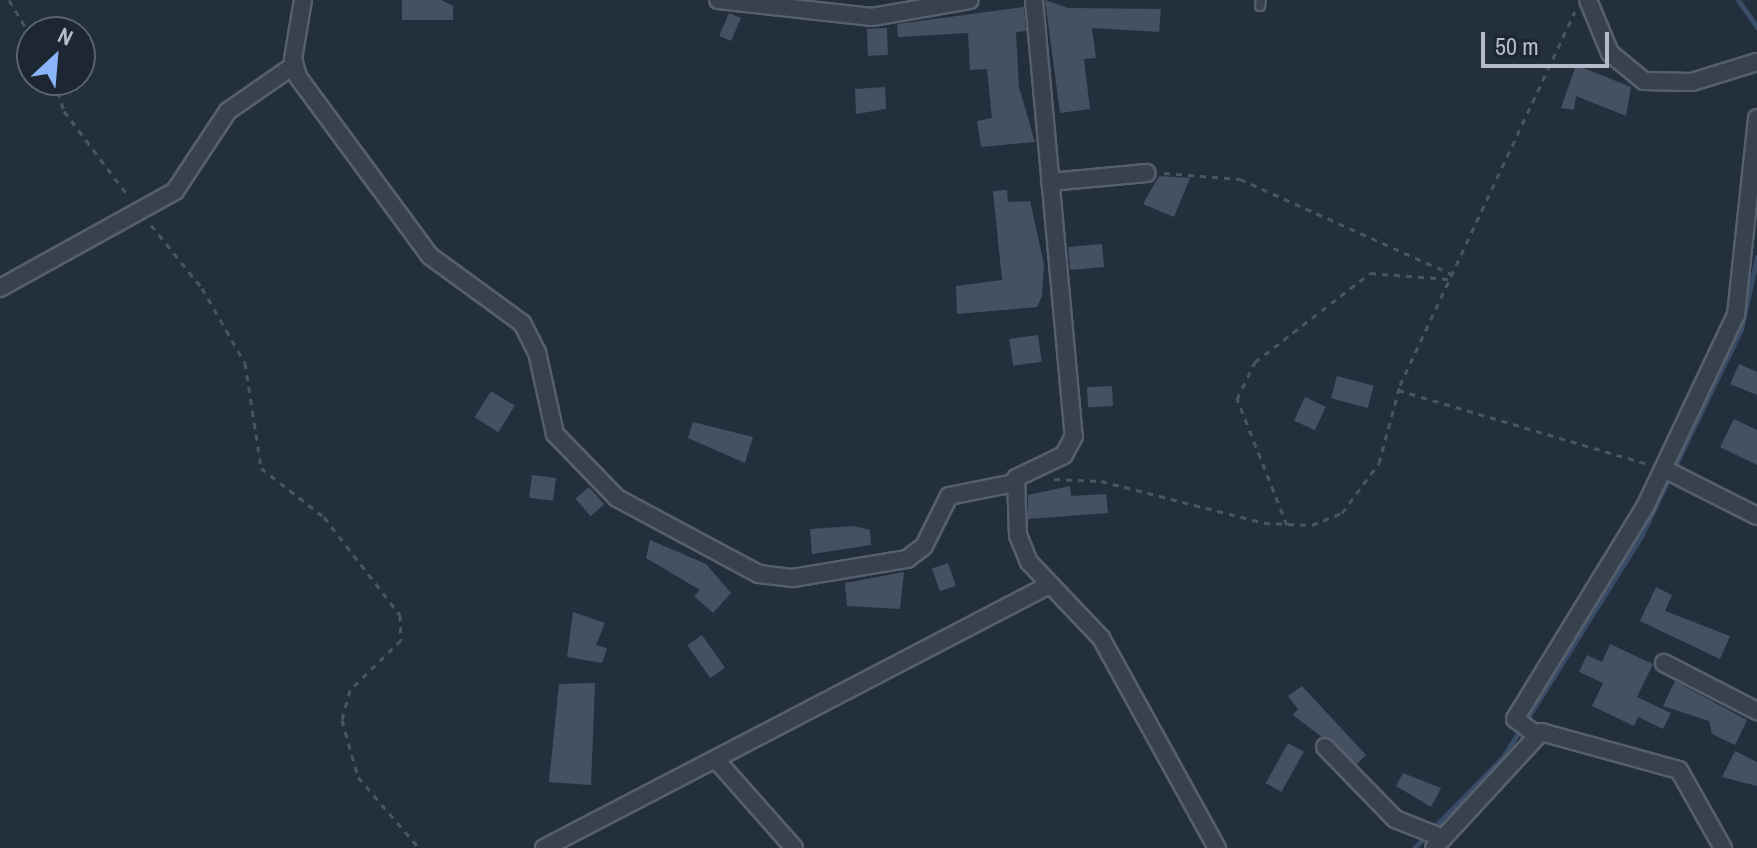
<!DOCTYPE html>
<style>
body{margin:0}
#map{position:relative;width:1757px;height:848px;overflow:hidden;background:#242f3e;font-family:"Archivo Narrow",sans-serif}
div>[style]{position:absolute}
.stream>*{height:5px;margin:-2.5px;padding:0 2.5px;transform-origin:2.5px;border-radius:2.5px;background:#394c67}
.building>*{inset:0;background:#455162;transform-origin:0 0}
.path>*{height:3px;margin-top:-1.5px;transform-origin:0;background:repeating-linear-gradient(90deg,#44595c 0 6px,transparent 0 12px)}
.roads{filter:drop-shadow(2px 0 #565f6c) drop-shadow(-2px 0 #565f6c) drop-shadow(0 2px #565f6c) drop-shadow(0 -2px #565f6c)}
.lane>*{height:8px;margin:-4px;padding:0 4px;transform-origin:4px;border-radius:4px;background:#38414e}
.street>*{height:16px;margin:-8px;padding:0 8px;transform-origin:8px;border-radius:8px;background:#38414e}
span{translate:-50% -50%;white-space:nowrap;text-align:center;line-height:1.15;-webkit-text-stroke:8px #1d2633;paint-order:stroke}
.north{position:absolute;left:16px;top:16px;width:80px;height:80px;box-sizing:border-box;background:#1d2633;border:2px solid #59626f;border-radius:50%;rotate:26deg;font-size:22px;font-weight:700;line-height:32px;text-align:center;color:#b4bcc9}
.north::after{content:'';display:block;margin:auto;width:28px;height:36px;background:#8ab4f8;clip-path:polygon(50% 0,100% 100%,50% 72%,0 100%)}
.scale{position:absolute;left:1481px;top:32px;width:128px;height:36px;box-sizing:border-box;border:4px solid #b4bcc9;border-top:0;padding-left:10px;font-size:24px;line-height:28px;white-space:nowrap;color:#b4bcc9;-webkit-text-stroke:6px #1d2633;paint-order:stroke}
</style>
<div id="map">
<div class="stream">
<div style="left:1738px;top:0;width:33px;rotate:55deg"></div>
<div style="left:1414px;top:848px;width:127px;rotate:-45.6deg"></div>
<div style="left:1503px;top:757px;width:261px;rotate:-58deg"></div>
<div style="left:1641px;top:536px;width:230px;rotate:-64.2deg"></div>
<div style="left:1741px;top:329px;width:74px;rotate:-77.5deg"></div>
</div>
<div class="building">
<div style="clip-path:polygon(402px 0,441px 0,453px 6px,453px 20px,402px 20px)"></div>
<div style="clip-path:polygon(1045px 0,1068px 8px,1161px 9px,1159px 32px,1092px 28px,1096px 58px,1084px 59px,1090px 109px,1060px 113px)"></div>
<div style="clip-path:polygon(1024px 7px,1026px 31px,1016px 32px,1019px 87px,1035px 142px,981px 147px,977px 121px,992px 118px,987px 69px,970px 70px,968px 33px,898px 37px,897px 24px)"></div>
<div style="left:729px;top:13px;width:13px;height:25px;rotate:23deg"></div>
<div style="left:887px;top:28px;width:27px;height:20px;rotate:88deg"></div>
<div style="clip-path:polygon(1576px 65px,1631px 87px,1626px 116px,1576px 96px,1574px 110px,1561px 108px)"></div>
<div style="clip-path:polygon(885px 87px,886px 109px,856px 114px,855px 89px)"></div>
<div style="clip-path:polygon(1159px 176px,1190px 178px,1174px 217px,1143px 204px)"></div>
<div style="clip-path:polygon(1007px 190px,1008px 202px,1030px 201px,1044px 264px,1042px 296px,1037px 307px,957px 314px,956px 286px,1002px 280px,993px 191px)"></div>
<div style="left:1102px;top:244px;width:23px;height:34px;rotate:85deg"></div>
<div style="left:1038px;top:335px;width:27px;height:29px;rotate:82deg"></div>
<div style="clip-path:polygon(1739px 364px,1757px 372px,1757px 395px,1730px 384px)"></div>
<div style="left:1337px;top:376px;width:38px;height:23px;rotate:15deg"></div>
<div style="left:1112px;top:386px;width:20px;height:25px;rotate:87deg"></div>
<div style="left:491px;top:391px;width:28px;height:31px;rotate:32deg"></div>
<div style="left:1305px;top:397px;width:23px;height:26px;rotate:25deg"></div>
<div style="clip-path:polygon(1734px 419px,1757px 430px,1757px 465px,1720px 447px)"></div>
<div style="clip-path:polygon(693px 422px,753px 437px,745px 463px,688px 438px)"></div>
<div style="left:532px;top:475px;width:24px;height:23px;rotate:7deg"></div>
<div style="clip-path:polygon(1070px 486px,1071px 496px,1106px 494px,1108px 513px,1028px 519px,1028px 495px)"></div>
<div style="left:589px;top:487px;width:23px;height:18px;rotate:49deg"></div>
<div style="clip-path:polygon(854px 526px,870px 530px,871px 545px,812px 554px,810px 529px)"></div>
<div style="clip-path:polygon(650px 540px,706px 564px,731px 593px,713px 613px,694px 596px,700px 590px,646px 558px)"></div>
<div style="left:948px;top:563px;width:24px;height:17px;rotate:71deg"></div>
<div style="clip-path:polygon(904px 572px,900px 609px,847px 606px,845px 583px)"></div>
<div style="clip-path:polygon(1656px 587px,1672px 595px,1665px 611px,1730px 636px,1720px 659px,1640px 621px)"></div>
<div style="clip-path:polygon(573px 612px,605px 623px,596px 645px,607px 648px,602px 663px,567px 657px)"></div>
<div style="left:702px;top:635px;width:40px;height:18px;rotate:55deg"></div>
<div style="clip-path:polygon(1610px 644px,1653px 664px,1637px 697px,1671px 713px,1663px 729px,1638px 717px,1634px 726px,1592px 706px,1603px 683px,1579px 672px,1587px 655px,1602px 662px)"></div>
<div style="clip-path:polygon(1675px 681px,1747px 720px,1735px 745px,1712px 734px,1709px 721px,1663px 706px)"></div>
<div style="clip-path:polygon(595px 683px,591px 785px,549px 782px,559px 684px)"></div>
<div style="clip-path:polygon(1302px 686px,1366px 755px,1357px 764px,1293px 715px,1298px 709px,1288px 696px)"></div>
<div style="left:1288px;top:743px;width:18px;height:46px;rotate:29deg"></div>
<div style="clip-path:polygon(1735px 751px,1757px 762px,1757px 786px,1722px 777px)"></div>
<div style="clip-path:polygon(1403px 773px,1441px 788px,1431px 807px,1396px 786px)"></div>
</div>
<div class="path">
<div style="left:9px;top:0;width:44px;rotate:58.8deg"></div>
<div style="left:54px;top:80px;width:33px;rotate:72deg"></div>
<div style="left:64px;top:111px;width:108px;rotate:52.9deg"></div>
<div style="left:1164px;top:173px;width:76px;rotate:4.5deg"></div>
<div style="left:1240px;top:179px;width:231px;rotate:24.2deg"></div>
<div style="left:151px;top:225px;width:81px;rotate:51deg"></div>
<div style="left:202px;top:288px;width:86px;rotate:60.2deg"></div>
<div style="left:245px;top:363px;width:106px;rotate:81.3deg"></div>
<div style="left:261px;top:468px;width:80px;rotate:37.9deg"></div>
<div style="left:324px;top:517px;width:124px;rotate:52.2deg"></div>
<div style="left:400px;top:615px;width:25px;rotate:88deg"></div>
<div style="left:401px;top:640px;width:71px;rotate:135.6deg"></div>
<div style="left:350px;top:690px;width:31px;rotate:105deg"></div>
<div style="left:342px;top:720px;width:59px;rotate:74.3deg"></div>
<div style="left:358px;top:777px;width:94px;rotate:49.3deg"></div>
<div style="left:1398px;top:390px;width:261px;rotate:16.5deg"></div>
<div style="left:1054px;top:479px;width:47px;rotate:2.4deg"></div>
<div style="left:1101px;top:481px;width:168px;rotate:14.4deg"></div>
<div style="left:1264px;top:523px;width:48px;rotate:2.4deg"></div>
<div style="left:1312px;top:525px;width:32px;rotate:-22deg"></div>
<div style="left:1342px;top:513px;width:62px;rotate:-53.5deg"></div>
<div style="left:1379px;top:463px;width:81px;rotate:-74.9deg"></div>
<div style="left:1400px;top:385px;width:412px;rotate:-64.9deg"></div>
<div style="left:1287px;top:525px;width:136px;rotate:-111.6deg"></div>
<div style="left:1237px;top:399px;width:41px;rotate:-64.1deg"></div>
<div style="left:1255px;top:362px;width:145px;rotate:-37.7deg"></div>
<div style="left:1370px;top:273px;width:78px;rotate:4.4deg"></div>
</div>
<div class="roads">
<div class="lane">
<div style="left:1260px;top:6px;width:6px;rotate:-81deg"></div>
</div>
<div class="street">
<div style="left:303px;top:0;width:60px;rotate:99.6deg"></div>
<div style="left:293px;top:59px;width:19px;rotate:74deg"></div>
<div style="left:298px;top:77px;width:222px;rotate:53.6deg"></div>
<div style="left:430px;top:256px;width:114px;rotate:36.1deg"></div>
<div style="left:522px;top:323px;width:33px;rotate:63deg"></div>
<div style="left:537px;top:352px;width:84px;rotate:77.6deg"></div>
<div style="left:555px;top:434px;width:89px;rotate:45.9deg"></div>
<div style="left:617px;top:498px;width:161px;rotate:28.2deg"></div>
<div style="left:759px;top:574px;width:34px;rotate:7deg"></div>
<div style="left:793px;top:578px;width:116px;rotate:-9.5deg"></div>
<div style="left:907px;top:559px;width:21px;rotate:-37deg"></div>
<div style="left:924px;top:546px;width:56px;rotate:-63.4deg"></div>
<div style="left:949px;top:496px;width:66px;rotate:-11.3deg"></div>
<div style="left:718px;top:0;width:155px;rotate:6.3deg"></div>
<div style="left:872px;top:17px;width:99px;rotate:-9.8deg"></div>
<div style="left:1034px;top:0;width:438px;rotate:84.8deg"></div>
<div style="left:1074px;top:436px;width:21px;rotate:118deg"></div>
<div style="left:1064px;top:455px;width:53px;rotate:154.4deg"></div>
<div style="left:1016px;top:478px;width:57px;rotate:88deg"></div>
<div style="left:1018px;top:535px;width:29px;rotate:68deg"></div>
<div style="left:1029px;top:562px;width:105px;rotate:46.5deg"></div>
<div style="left:1101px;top:638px;width:240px;rotate:61.1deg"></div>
<div style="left:1588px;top:0;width:57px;rotate:67.5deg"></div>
<div style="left:1610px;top:53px;width:44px;rotate:39.5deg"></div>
<div style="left:1644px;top:81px;width:48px;rotate:1.2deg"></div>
<div style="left:1692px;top:82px;width:68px;rotate:-17.1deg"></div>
<div style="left:1050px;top:182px;width:97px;rotate:-5.3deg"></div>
<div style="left:0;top:288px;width:200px;rotate:-29deg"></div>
<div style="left:175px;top:191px;width:96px;rotate:-56.5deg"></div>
<div style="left:228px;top:111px;width:79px;rotate:-34.7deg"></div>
<div style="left:1664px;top:469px;width:104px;rotate:26.8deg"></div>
<div style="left:1664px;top:663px;width:105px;rotate:27.3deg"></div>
<div style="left:1535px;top:734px;width:25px;rotate:-143deg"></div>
<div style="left:1515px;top:719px;width:251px;rotate:-58.5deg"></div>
<div style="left:1646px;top:505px;width:210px;rotate:-64.7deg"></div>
<div style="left:1736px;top:315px;width:198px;rotate:-83.9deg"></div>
<div style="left:1325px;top:747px;width:100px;rotate:45.8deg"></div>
<div style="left:1395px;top:819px;width:52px;rotate:21.6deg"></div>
<div style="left:718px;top:762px;width:115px;rotate:48.5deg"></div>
<div style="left:544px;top:848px;width:569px;rotate:-27.51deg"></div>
<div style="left:1434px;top:848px;width:158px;rotate:-47.3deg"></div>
<div style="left:1541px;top:732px;width:143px;rotate:15.4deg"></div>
<div style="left:1679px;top:770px;width:90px;rotate:60.6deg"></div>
</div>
</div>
<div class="north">N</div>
<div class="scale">50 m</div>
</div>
